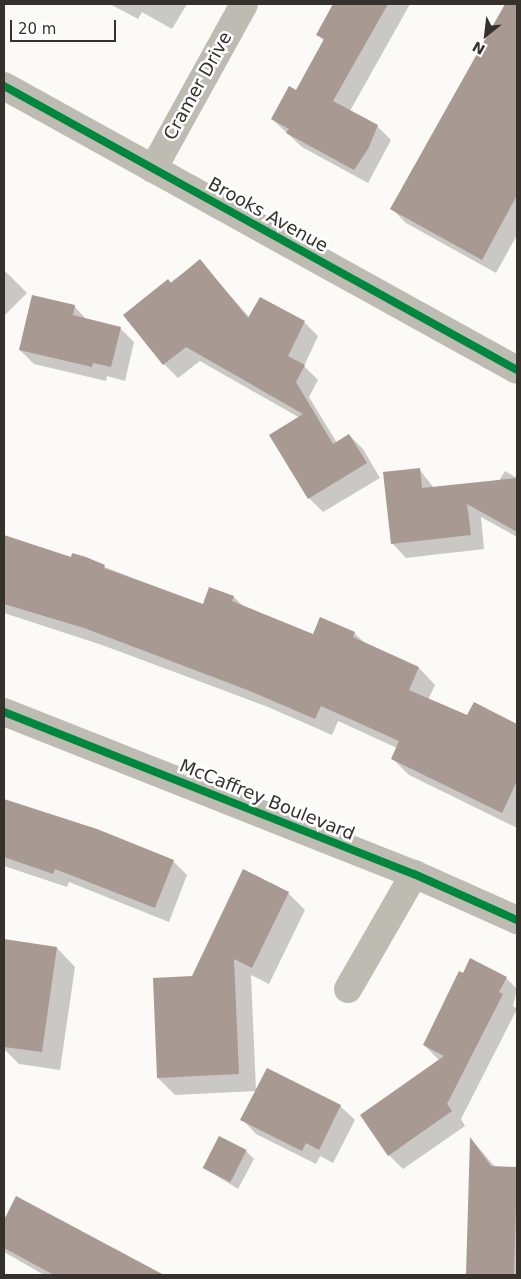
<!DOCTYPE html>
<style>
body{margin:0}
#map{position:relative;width:521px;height:1279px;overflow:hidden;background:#fcfaf7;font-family:"DejaVu Sans",sans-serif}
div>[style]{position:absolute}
.shadow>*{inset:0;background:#0003}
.building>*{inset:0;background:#a89993;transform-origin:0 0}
.street>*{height:28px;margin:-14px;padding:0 14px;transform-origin:14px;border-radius:14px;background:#bebcb2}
.cycleway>*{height:8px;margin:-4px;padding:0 4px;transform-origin:4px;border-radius:4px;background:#00873e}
span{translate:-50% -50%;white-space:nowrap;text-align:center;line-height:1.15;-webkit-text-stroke:5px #fff;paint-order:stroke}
.street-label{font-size:18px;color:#35312c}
.frame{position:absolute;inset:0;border:5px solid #35312c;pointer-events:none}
.north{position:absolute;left:461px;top:10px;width:50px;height:50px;-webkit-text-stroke:4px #fff;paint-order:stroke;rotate:209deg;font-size:14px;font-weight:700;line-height:20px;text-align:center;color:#35312c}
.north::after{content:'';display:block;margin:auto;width:18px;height:22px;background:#35312c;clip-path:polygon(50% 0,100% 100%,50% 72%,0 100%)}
.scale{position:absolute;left:10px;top:20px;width:106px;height:22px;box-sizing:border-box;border:2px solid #35312c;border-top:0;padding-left:6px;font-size:15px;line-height:18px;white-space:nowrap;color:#35312c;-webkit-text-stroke:4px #fff;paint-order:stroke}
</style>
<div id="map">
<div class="shadow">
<div style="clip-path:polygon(110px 4px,187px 4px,172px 29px,142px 12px,138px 19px)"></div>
<div style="clip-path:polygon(335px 4px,410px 4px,350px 111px,377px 126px,391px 140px,368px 183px,302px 147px,272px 119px,296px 91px,324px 41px,318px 34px)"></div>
<div style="clip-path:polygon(506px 4px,517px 4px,517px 235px,496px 273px,406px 223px,392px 209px)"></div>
<div style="clip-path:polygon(200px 261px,250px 318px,304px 322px,318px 336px,304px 366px,318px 380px,309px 397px,337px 443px,349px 435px,363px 449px,380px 478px,323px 512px,309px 498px,300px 418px,200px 361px,178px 378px,164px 364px,124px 316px)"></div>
<div style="clip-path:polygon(4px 270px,27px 293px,4px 316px)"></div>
<div style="clip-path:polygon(74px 306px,87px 320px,120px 328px,134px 342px,125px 381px,107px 376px,106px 381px,34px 364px,20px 350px)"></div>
<div style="clip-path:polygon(419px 469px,434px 488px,499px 481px,505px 471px,517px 478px,517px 537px,481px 517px,484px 549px,406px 558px,392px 543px)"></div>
<div style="clip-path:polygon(4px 537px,72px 558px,73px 555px,204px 605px,210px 588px,234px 597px,244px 607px,314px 636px,354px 633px,366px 644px,419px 668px,435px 685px,428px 700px,468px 717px,474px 704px,517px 725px,517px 828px,409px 775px,393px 759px,397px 748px,338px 721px,332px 735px,268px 707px,102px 645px,4px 613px)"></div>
<div style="clip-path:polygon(4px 800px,97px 830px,173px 861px,187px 875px,169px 922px,69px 882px,67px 887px,4px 866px)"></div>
<div style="clip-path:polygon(288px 893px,305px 910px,269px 984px,251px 975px,256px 1091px,175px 1095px,158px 1078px,192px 977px)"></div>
<div style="clip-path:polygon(4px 941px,57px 948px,75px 967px,60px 1070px,19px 1064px,4px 1049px)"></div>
<div style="clip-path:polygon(506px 978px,517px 989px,513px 1006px,517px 1009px,461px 1119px,465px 1126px,403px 1169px,389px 1155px,439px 1060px,424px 1045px)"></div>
<div style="clip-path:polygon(267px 1070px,340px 1106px,355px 1120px,333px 1163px,320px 1156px,316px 1164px,256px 1134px,242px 1119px)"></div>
<div style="clip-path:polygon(472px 1140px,495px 1167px,517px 1168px,517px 1275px,468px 1275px)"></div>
<div style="clip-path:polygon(246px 1151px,254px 1159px,238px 1189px,204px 1168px)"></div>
<div style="clip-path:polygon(17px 1198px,162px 1275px,44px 1275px,4px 1252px,4px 1223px)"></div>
</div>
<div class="building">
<div style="clip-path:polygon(333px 4px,388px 4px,333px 101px,378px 125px,368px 149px,354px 170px,286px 133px,289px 129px,271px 119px,289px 86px,296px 90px,324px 39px,316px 35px)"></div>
<div style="clip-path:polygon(505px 4px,517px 4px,517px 195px,482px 260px,390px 209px)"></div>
<div style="clip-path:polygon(200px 259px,248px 318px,260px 297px,305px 321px,288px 356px,305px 365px,296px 382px,333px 444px,349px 434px,367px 463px,308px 499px,269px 435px,303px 414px,186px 347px,163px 365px,123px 315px,168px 279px,171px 283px)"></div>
<div style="clip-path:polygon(32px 295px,75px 305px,73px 315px,121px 327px,111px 367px,93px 363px,92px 367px,19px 350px)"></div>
<div style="clip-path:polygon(420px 468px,422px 488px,517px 478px,517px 532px,467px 504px,471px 535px,391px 544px,383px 472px)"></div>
<div style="clip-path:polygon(4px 535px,71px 557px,72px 553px,86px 557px,105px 565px,104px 568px,203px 604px,209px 587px,234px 596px,232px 601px,313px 634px,320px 617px,355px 632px,353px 637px,419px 667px,409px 690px,467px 715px,474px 702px,517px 724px,517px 781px,502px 813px,391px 759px,399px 741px,321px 706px,315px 719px,250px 691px,84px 628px,4px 604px)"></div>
<div style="clip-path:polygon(4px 799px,97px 829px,174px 860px,155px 908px,55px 869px,53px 874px,4px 857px)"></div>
<div style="clip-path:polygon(243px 869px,289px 892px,252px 968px,234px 959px,239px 1074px,157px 1078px,153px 978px,192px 976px)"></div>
<div style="clip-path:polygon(4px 939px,57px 947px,42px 1052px,4px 1047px)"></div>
<div style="clip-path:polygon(470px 958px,507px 977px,499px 992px,503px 994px,447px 1104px,452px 1111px,388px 1156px,360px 1115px,444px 1056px,423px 1045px,459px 971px,463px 973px)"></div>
<div style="clip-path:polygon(267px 1068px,341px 1105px,319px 1150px,306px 1143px,302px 1151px,240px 1120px)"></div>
<div style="left:219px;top:1136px;width:31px;height:36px;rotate:27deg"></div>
<div style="clip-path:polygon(470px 1137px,491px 1166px,517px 1167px,514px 1275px,466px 1275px)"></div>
<div style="clip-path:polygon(16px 1196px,164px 1275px,54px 1275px,4px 1248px,4px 1220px)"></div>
</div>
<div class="street">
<div style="left:4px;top:86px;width:586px;rotate:28.97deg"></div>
<div style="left:153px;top:169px;width:188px;rotate:-61.1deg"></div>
<div style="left:4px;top:712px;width:441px;rotate:21.6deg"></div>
<div style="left:414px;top:874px;width:113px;rotate:24.1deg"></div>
<div style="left:348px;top:989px;width:133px;rotate:-60.1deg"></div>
</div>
<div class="cycleway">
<div style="left:4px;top:86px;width:586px;rotate:28.97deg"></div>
<div style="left:4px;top:712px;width:441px;rotate:21.6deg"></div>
<div style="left:414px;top:874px;width:113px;rotate:24.1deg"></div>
</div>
<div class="street-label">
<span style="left:198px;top:86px;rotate:-61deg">Cramer Drive</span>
<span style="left:268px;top:215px;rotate:29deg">Brooks Avenue</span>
<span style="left:267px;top:800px;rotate:22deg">McCaffrey Boulevard</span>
</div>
<div class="frame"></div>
<div class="north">N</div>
<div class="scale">20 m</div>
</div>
